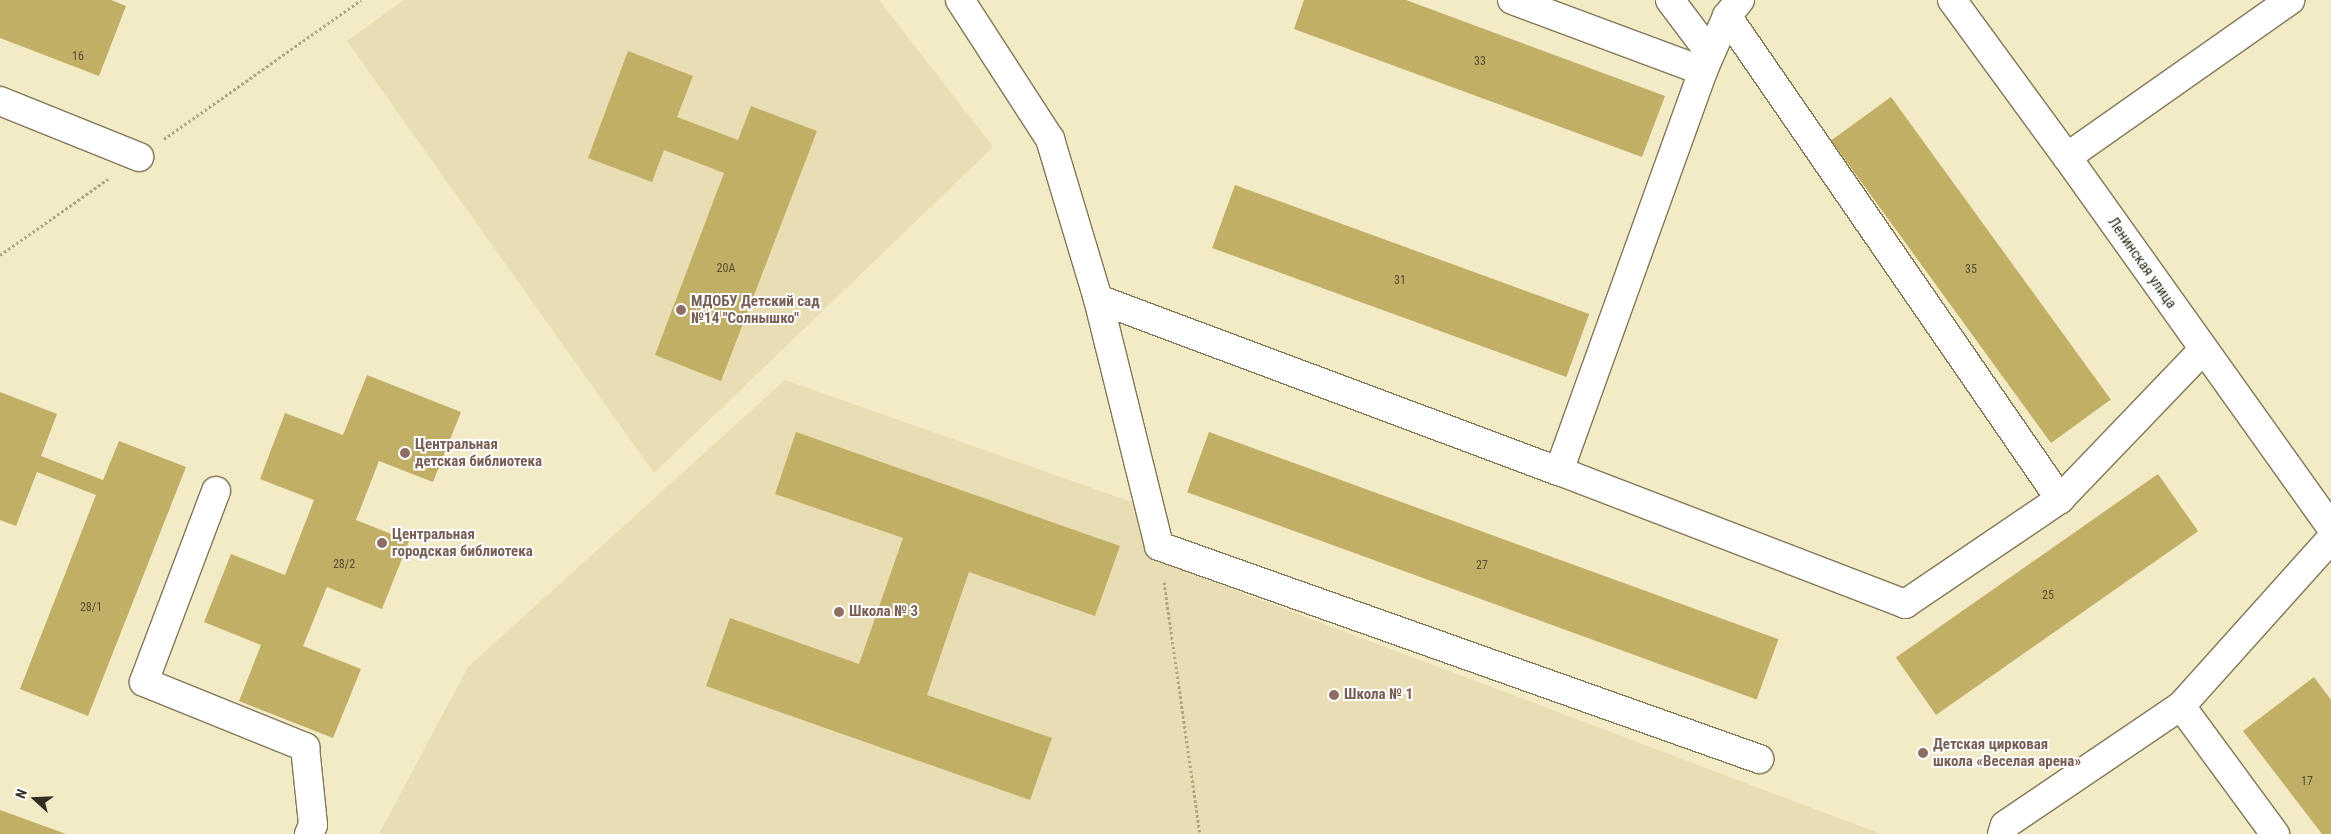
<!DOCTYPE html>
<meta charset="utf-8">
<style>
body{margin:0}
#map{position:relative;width:2331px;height:834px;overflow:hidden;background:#f3eac6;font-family:"Roboto Condensed",sans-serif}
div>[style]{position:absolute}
.built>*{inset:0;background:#e9deb3}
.building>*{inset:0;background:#c2af66;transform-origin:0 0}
.path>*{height:3px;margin-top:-1.5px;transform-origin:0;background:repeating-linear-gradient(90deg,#aea68b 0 2.5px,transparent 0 5px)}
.roads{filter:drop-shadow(1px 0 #817858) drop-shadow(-1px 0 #817858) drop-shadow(0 1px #817858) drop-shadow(0 -1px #817858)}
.minor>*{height:28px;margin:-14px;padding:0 14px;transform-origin:14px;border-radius:14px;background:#fff}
.major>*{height:28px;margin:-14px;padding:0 14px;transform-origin:14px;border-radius:14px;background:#fff}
.dots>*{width:14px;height:14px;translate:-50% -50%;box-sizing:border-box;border:2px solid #fff;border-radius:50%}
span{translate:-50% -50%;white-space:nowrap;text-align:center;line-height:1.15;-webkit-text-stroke:4px #fff;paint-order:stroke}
.number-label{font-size:12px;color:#564e32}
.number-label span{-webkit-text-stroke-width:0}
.street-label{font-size:15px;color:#322e21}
.education-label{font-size:15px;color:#785e54;font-weight:700}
.left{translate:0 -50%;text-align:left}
.north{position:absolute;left:10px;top:774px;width:50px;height:50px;-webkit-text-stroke:4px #fff;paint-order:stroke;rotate:290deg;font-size:14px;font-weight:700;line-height:20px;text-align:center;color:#322e21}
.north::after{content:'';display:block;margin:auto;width:18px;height:22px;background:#322e21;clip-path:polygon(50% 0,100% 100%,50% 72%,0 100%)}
</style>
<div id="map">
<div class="built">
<div style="clip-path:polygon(404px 0,879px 0,993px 147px,654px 473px,347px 41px)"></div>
<div style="clip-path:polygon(785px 380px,1143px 506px,1147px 557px,1881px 834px,379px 834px,468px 667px)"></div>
</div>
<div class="building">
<div style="clip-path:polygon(0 0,111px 0,126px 6px,99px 76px,0 38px)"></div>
<div style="clip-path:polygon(1304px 0,1406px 0,1665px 96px,1642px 157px,1294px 29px)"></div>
<div style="clip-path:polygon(628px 51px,693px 76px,677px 117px,738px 140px,751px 106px,817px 131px,721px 381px,655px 355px,724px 173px,664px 150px,652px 182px,588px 158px)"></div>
<div style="left:1891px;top:97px;width:374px;height:74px;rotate:54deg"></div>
<div style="left:1235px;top:185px;width:377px;height:67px;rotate:20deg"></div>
<div style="clip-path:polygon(367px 375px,461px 412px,433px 482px,379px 461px,356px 520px,409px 541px,382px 609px,327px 587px,303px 646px,361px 669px,333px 738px,239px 701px,261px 645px,204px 622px,231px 554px,285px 575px,314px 500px,260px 479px,285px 413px,343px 435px)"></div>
<div style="clip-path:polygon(0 392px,57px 414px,41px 456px,103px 480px,119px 441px,186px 467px,88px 716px,20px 689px,96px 495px,37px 472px,16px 526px,0 520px)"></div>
<div style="clip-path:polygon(796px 432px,1120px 546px,1095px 616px,969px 572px,927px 695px,1052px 738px,1030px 800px,706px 686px,730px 618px,859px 664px,903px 538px,775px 494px)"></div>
<div style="left:1209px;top:432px;width:606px;height:64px;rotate:20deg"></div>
<div style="left:2158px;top:474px;width:70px;height:320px;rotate:55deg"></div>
<div style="clip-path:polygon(2314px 677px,2331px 700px,2331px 834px,2322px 834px,2243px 731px)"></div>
<div style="clip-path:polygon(0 810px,66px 834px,0 834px)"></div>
</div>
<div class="path">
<div style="left:164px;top:139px;width:241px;rotate:-35.2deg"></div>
<div style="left:0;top:255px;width:132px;rotate:-35.1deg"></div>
<div style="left:1164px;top:582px;width:255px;rotate:81.9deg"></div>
</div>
<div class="roads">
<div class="minor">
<div style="left:960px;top:0;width:166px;rotate:57.1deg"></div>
<div style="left:1050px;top:139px;width:167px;rotate:73.3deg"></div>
<div style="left:1098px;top:299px;width:254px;rotate:76.1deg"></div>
<div style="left:1159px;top:546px;width:637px;rotate:19.54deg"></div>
<div style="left:1512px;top:0;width:204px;rotate:20.4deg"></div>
<div style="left:1670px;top:0;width:66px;rotate:53deg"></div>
<div style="left:1740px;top:0;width:21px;rotate:129deg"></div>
<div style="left:1727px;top:16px;width:60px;rotate:113.6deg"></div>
<div style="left:1703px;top:71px;width:425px;rotate:109.8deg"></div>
<div style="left:1559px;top:471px;width:371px;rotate:21deg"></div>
<div style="left:1905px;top:604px;width:187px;rotate:-34.1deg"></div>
<div style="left:2060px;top:499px;width:207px;rotate:-46.2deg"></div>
<div style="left:1727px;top:16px;width:587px;rotate:55.42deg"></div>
<div style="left:0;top:101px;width:150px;rotate:21.9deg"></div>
<div style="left:2067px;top:157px;width:273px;rotate:-35.1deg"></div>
<div style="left:1098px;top:299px;width:492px;rotate:20.5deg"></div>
<div style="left:216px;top:491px;width:204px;rotate:110.7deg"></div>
<div style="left:144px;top:682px;width:174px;rotate:22deg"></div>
<div style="left:305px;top:747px;width:78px;rotate:84.1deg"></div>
<div style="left:313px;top:825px;width:10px;rotate:114deg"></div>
<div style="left:2181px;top:706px;width:159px;rotate:53.7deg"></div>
<div style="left:2002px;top:834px;width:9px;rotate:-72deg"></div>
<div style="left:2005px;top:825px;width:212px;rotate:-34.1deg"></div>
<div style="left:2181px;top:706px;width:224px;rotate:-48.1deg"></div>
</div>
<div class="major">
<div style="left:1952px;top:0;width:195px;rotate:53.8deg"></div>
<div style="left:2067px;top:157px;width:455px;rotate:54.5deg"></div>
</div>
</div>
<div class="dots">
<div style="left:681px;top:310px;background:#8d6e63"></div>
<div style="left:405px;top:453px;background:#8d6e63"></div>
<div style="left:382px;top:543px;background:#8d6e63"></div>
<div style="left:839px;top:612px;background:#8d6e63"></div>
<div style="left:1334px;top:695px;background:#8d6e63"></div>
<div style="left:1923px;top:753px;background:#8d6e63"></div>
</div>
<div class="number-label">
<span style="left:78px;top:57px">16</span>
<span style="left:1480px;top:62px">33</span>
<span style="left:726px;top:269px">20А</span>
<span style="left:1971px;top:270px">35</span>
<span style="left:1400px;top:281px">31</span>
<span style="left:344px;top:565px">28/2</span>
<span style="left:1482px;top:566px">27</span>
<span style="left:2048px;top:596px">25</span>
<span style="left:91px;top:608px">28/1</span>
<span style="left:2307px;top:782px">17</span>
</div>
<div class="street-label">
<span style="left:2142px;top:263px;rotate:55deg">Ленинская улица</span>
</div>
<div class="education-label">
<span class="left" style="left:691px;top:310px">МДОБУ Детский сад<br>№14 "Солнышко"</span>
<span class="left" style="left:415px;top:453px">Центральная<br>детская библиотека</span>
<span class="left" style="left:392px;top:543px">Центральная<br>городская библиотека</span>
<span class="left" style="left:849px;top:612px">Школа № 3</span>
<span class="left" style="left:1344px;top:695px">Школа № 1</span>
<span class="left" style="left:1933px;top:753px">Детская цирковая<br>школа «Веселая арена»</span>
</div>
<div class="north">N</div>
</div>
